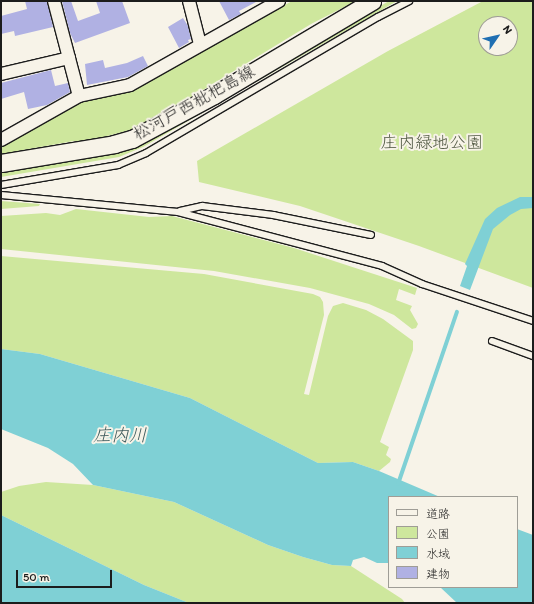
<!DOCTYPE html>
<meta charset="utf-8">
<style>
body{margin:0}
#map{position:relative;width:534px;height:604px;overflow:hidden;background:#f7f3e8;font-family:Itim,"Klee One",sans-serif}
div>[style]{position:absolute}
.green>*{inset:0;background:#cee79d}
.water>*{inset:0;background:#7fd0d5}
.stream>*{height:4px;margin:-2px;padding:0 2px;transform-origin:2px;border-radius:2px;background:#7fd0d5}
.building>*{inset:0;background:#b0b1e3}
.roads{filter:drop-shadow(1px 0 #1c1c1c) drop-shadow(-1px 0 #1c1c1c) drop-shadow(0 1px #1c1c1c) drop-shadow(0 -1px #1c1c1c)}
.lane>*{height:6px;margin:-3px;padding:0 3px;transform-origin:3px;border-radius:3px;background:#f7f3e8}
.street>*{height:12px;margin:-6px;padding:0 6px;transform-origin:6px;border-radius:6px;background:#f7f3e8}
.secondary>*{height:17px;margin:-8.5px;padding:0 8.5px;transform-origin:8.5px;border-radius:8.5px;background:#f7f3e8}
span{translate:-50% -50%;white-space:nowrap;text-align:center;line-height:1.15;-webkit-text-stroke:4px #f7f3e8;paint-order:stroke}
.street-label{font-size:17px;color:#1c1c1c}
.park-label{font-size:17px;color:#515943}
.water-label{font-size:18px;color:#3f5b5d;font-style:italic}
.frame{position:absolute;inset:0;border:2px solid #1c1c1c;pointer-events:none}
.legend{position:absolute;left:388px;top:496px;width:130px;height:92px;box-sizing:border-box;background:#f7f3e8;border:1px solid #9f9d96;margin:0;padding:5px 7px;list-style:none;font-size:12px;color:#1c1c1c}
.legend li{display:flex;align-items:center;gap:8px;height:20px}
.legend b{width:20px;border:1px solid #9f9d96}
.north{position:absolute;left:478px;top:16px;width:40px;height:40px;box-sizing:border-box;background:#f7f3e8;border:1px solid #9f9d96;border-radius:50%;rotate:56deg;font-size:11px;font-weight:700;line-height:16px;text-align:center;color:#1c1c1c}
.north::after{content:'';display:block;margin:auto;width:14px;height:18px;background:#1f6fb2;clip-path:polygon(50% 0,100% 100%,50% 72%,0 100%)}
.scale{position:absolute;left:16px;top:570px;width:96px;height:18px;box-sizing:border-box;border:2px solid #1c1c1c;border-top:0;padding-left:5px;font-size:12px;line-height:14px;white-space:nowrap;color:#1c1c1c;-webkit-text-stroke:3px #f7f3e8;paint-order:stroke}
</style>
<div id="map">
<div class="green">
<div style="clip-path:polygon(292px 1px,356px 1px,311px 24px,180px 104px,134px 129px,88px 141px,74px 141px,1px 154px,1px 146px,62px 111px,89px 98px,131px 90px)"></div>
<div style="clip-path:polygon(389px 1px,397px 1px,143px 147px,119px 157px,1px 177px,1px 172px,113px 152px,149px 139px)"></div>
<div style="clip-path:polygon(evenodd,483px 1px,533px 1px,533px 288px,419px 246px,300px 206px,199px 182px,197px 161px,388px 51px,483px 1px,486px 24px,510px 24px,510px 48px,486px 48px,486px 24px)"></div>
<div style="clip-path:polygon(1px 201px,40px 204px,39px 206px,1px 209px)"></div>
<div style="clip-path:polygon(76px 209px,149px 217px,172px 216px,294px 248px,417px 288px,415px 295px,399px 289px,396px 300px,412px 306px,410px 310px,418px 324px,416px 328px,412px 329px,394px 315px,369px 304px,310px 288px,214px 271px,1px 249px,1px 216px,46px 213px,60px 215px)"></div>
<div style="clip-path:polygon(1px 256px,204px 274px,313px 294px,320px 297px,323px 302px,324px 315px,304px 394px,309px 395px,328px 316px,333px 306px,343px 303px,366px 310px,383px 319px,413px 341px,413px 350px,380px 442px,389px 447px,386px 455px,391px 459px,390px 462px,379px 471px,353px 462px,318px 463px,190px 398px,40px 354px,1px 349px)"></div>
<div style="clip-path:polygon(46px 482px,93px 485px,174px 502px,268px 545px,303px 557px,332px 565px,351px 566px,402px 599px,405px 603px,189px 603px,144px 585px,1px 515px,1px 492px,19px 486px)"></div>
</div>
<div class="water">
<div style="clip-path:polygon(520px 197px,533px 197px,533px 208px,521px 209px,510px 215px,493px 229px,470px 290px,460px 286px,467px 266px,465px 264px,485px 219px,497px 208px)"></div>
<div style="clip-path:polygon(1px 349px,40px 354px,190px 398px,318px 463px,353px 462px,379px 471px,440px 497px,389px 497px,389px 563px,377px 563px,364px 557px,353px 560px,351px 566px,332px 565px,303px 557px,268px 545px,174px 502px,93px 485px,73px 464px,48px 448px,1px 429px)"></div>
<div style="clip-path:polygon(1px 515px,144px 585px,189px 603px,1px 603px)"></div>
<div style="clip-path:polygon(517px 529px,533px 535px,533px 603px,457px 603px,440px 587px,517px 587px)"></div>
</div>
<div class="stream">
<div style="left:398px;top:484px;width:182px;rotate:-71.1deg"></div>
</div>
<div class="building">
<div style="clip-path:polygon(25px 1px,47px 1px,53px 27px,15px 36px,14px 31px,1px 34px,1px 16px,27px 9px)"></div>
<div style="clip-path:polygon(62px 1px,71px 1px,78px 21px,100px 13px,96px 1px,122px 1px,130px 23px,75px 43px,70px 33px)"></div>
<div style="clip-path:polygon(219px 1px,258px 1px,239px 11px,241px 14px,229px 20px)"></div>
<div style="clip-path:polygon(183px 18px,188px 26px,191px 39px,188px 40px,189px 42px,179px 48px,168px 27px)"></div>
<div style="clip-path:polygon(143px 56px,148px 66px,128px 77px,87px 85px,85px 64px,103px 60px,105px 68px,127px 63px)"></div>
<div style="clip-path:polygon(51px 70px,55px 86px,68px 83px,70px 92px,47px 105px,28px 109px,24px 92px,1px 99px,1px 83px)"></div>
</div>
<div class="roads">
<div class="lane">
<div style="left:1px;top:185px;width:119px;rotate:-9.7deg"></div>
<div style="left:118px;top:165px;width:30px;rotate:-23deg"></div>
<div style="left:146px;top:153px;width:269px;rotate:-30.4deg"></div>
<div style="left:378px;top:17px;width:35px;rotate:-27deg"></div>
<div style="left:1px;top:195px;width:178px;rotate:5.5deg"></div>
<div style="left:178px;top:212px;width:211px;rotate:14.8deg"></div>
<div style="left:382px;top:266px;width:44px;rotate:24.2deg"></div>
<div style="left:422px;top:284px;width:117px;rotate:18.4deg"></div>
<div style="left:180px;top:211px;width:23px;rotate:-13deg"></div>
<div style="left:202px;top:206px;width:72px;rotate:7.2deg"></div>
<div style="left:273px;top:215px;width:100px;rotate:11.5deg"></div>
<div style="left:492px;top:341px;width:44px;rotate:20.1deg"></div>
</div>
<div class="street">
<div style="left:54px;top:1px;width:98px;rotate:75.3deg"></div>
<div style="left:189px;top:1px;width:44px;rotate:75.7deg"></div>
<div style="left:1px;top:74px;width:70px;rotate:-13.2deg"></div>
<div style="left:1px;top:140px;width:90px;rotate:-29.4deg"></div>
<div style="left:79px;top:96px;width:52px;rotate:-12.2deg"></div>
<div style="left:130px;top:85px;width:171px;rotate:-29.4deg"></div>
</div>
<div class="secondary">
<div style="left:1px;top:163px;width:115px;rotate:-9.5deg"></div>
<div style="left:114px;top:144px;width:19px;rotate:-16deg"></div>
<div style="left:132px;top:139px;width:93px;rotate:-28.2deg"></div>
<div style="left:214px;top:95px;width:184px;rotate:-30.7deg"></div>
</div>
</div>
<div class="street-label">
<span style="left:194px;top:103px;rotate:-29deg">松河戸西枇杷島線</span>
</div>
<div class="park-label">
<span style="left:432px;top:143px">庄内緑地公園</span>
</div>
<div class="water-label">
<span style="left:120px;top:435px">庄内川</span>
</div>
<div class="frame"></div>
<ul class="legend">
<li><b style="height:5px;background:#f7f3e8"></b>道路</li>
<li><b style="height:11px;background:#cee79d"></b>公園</li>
<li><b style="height:11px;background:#7fd0d5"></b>水域</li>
<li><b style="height:11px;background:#b0b1e3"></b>建物</li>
</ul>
<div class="north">N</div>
<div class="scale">50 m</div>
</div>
